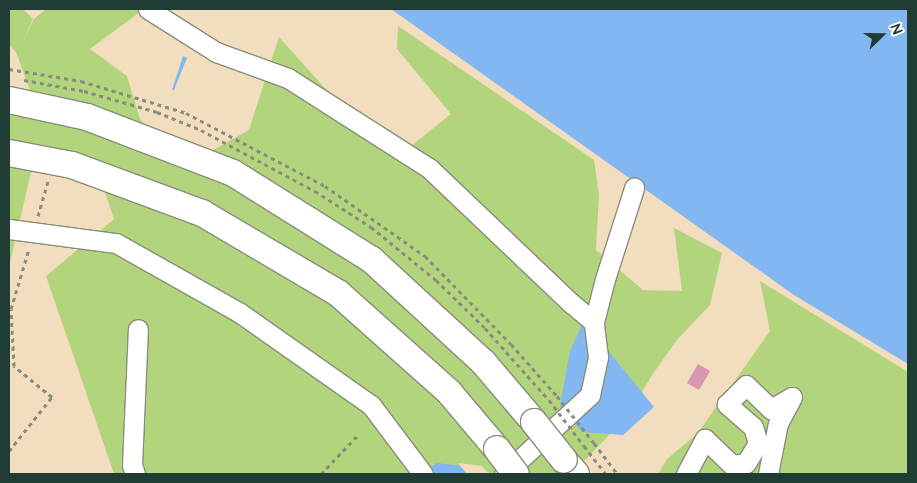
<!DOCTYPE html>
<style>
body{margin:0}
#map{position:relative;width:917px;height:483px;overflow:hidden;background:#f3ddbf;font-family:"Architects Daughter",sans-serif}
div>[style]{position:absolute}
.green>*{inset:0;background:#b2d47c}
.water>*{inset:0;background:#83b7f1}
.pier>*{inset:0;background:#f3ddbf}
.building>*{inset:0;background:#d797b3;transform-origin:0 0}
.path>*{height:3px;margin-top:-1.5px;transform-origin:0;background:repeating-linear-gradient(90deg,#898d7a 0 4px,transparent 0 8px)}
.roads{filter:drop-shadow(1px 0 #898d7a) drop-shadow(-1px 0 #898d7a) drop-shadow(0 1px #898d7a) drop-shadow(0 -1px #898d7a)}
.minor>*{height:19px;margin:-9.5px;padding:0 9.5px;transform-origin:9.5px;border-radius:9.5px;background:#fff}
.highway>*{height:26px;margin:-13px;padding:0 13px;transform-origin:13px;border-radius:13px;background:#fff}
.path-bridge>*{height:3px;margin-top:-1.5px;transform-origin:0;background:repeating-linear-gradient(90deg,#898d7a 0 4px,transparent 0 8px)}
.bridges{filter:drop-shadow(1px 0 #898d7a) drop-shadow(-1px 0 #898d7a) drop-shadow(0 1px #898d7a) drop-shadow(0 -1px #898d7a)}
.highway-bridge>*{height:26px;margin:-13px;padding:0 13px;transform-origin:13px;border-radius:13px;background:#fff}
span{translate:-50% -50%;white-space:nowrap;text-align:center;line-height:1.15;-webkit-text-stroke:4px #fdfcf7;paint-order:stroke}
.frame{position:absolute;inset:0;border:10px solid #1f3d34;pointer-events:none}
.north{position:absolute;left:857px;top:10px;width:50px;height:50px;-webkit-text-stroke:4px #fdfcf7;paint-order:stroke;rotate:68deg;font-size:14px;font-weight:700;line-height:20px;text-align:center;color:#1f3d34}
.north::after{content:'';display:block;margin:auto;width:18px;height:22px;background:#1f3d34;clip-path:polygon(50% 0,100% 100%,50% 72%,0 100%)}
</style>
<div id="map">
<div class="green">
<div style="clip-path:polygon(9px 9px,23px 9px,33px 19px,23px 41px,34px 19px,46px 9px,144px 9px,90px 49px,127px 76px,140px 119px,176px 160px,188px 164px,249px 130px,279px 37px,348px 114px,411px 146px,451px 114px,397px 49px,398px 26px,594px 160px,599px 195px,596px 250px,643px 290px,682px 291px,674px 228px,722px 253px,710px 305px,677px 340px,652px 375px,629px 414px,572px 474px,114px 474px,46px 276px,114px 219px,94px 159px,9px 139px,9px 111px,36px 107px,16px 52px,9px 45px)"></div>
<div style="clip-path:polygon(9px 144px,33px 164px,9px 267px)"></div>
<div style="clip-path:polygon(760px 281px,908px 372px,908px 474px,658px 474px,667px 459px,697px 434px,770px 331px)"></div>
</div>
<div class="water">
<div style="clip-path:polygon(391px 9px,908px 9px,908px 364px,794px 295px)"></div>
<div style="clip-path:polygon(183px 56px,187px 58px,174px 90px,172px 90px)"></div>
<div style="clip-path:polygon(584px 321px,654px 407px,623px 435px,582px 432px,560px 406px,570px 351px)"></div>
<div style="clip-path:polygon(436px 463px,481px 468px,486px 474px,424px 474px)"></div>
</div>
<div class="pier">
<div style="clip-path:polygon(458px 463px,482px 466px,489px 474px,467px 474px)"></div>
</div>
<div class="building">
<div style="left:698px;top:364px;width:14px;height:22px;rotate:30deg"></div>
</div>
<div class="path">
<div style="left:9px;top:69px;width:73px;rotate:9.5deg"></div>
<div style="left:81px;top:81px;width:110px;rotate:16.9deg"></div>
<div style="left:186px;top:113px;width:157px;rotate:27.7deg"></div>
<div style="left:325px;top:186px;width:122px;rotate:35deg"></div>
<div style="left:425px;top:256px;width:123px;rotate:45.7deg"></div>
<div style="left:511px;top:344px;width:69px;rotate:48.5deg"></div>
<div style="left:24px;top:80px;width:61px;rotate:10.4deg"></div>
<div style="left:84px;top:91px;width:76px;rotate:16deg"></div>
<div style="left:157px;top:112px;width:48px;rotate:22.2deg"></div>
<div style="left:201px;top:130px;width:129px;rotate:28.2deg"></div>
<div style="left:315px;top:191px;width:67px;rotate:32.7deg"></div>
<div style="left:371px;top:227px;width:84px;rotate:39.2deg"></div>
<div style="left:436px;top:280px;width:69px;rotate:44.4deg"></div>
<div style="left:485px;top:328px;width:96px;rotate:48.4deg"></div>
<div style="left:38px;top:216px;width:36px;rotate:-74deg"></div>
<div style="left:594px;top:443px;width:39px;rotate:53deg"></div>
<div style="left:584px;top:446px;width:36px;rotate:52deg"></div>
<div style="left:9px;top:451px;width:69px;rotate:-51.5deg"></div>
<div style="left:52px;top:397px;width:49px;rotate:-140.8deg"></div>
<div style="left:14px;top:366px;width:57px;rotate:-93deg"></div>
<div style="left:11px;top:309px;width:63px;rotate:-73.3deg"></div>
<div style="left:321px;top:474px;width:55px;rotate:-46.5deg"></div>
</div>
<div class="roads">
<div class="minor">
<div style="left:148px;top:9px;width:80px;rotate:32.3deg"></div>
<div style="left:216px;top:52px;width:77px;rotate:19.9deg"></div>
<div style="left:288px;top:78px;width:167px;rotate:32.6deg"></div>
<div style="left:429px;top:168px;width:196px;rotate:43.6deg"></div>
<div style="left:571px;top:303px;width:30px;rotate:40deg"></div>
<div style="left:9px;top:229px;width:108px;rotate:7.5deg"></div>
<div style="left:116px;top:243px;width:142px;rotate:29.4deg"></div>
<div style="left:240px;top:313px;width:160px;rotate:35.1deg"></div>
<div style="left:371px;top:405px;width:86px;rotate:53deg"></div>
<div style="left:135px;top:474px;width:9px;rotate:-108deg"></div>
<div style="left:132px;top:465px;width:136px;rotate:-87.5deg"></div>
<div style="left:504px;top:474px;width:117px;rotate:-42.6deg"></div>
<div style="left:590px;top:395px;width:39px;rotate:-78deg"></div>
<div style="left:598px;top:357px;width:35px;rotate:-97deg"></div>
<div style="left:594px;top:322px;width:44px;rotate:-75.7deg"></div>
<div style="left:605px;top:279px;width:96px;rotate:-72.3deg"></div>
<div style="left:686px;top:474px;width:40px;rotate:-62deg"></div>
<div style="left:705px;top:439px;width:37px;rotate:44deg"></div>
<div style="left:732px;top:465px;width:14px;rotate:-8deg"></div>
<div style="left:746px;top:463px;width:23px;rotate:-59deg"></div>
<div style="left:758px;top:443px;width:17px;rotate:-107deg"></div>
<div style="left:753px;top:427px;width:35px;rotate:-139deg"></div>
<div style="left:727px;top:404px;width:27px;rotate:-45deg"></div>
<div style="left:746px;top:385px;width:35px;rotate:44deg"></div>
<div style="left:771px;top:409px;width:24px;rotate:-30deg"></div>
<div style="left:792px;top:397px;width:30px;rotate:118deg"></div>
<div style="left:778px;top:423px;width:52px;rotate:101.1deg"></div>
</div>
<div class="highway">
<div style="left:9px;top:100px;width:80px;rotate:12.3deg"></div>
<div style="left:87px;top:117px;width:156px;rotate:21deg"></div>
<div style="left:233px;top:173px;width:164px;rotate:32deg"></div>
<div style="left:372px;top:260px;width:151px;rotate:42.6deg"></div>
<div style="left:483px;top:362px;width:79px;rotate:49.6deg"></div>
<div style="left:9px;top:153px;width:64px;rotate:10.8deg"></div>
<div style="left:72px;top:165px;width:139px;rotate:20.3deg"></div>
<div style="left:202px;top:213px;width:158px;rotate:30.5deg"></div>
<div style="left:338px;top:293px;width:149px;rotate:41.7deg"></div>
<div style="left:449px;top:392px;width:75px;rotate:49.9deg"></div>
<div style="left:564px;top:460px;width:18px;rotate:49deg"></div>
</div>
</div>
<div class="path-bridge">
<div style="left:557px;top:396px;width:60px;rotate:51.8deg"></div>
<div style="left:549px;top:400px;width:58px;rotate:52.7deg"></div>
</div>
<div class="bridges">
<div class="highway-bridge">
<div style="left:534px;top:422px;width:48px;rotate:51.7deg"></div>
<div style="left:497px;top:449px;width:31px;rotate:53deg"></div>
</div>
</div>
<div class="frame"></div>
<div class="north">N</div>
</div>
